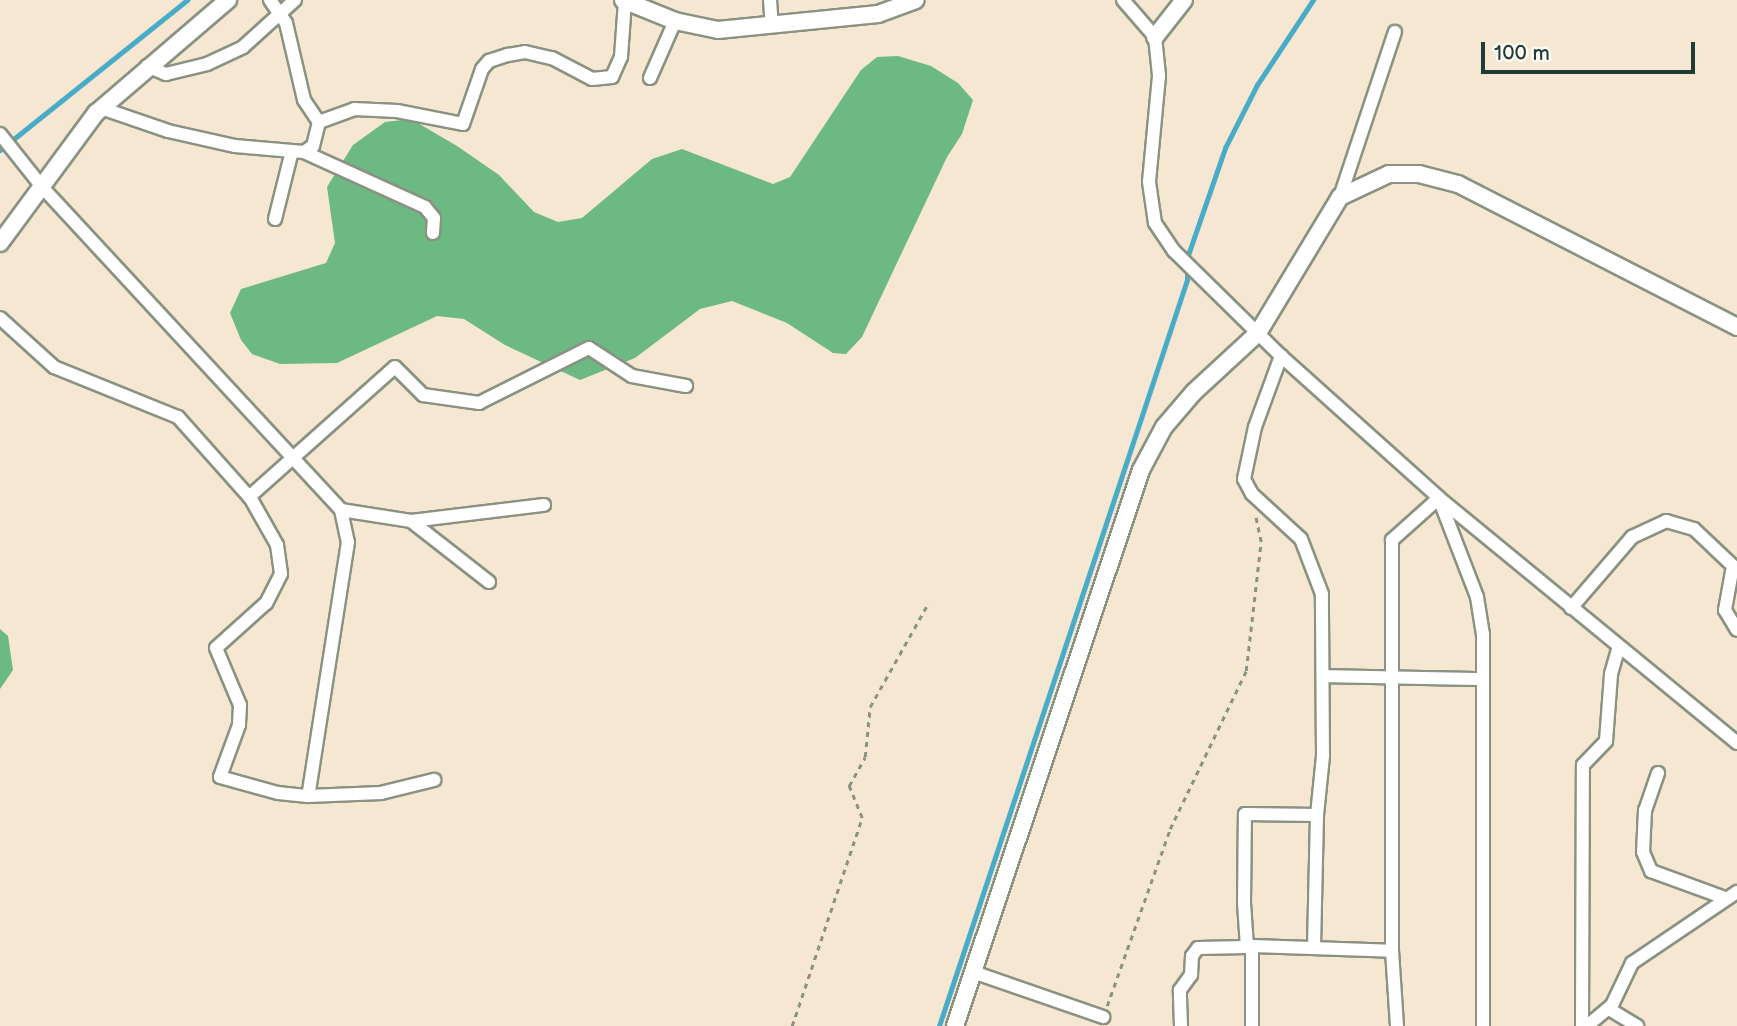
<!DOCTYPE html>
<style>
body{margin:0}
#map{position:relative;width:1737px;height:1026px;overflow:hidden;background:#f5e7d1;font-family:"Balsamiq Sans",sans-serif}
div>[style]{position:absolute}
.forest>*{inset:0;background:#6cb983}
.stream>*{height:4.5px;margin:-2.25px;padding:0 2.25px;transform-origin:2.25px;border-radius:2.25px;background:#48acc8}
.path>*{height:2.5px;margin-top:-1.25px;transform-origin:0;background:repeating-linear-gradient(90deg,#8a9282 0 5px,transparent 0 10px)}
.roads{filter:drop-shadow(2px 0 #8a9282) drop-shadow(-2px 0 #8a9282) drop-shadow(0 2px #8a9282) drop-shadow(0 -2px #8a9282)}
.minor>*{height:12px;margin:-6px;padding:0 6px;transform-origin:6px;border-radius:6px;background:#fff}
.tertiary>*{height:16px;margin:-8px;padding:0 8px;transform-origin:8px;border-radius:8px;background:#fff}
span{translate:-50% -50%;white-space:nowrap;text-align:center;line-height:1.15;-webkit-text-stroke:6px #fdfcf7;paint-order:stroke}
.scale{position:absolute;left:1481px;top:42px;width:214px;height:32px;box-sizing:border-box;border:4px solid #1f3d34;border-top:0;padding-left:9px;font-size:21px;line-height:24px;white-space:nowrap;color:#1f3d34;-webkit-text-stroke:5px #fdfcf7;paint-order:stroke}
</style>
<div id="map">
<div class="forest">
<div style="clip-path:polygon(898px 56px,931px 66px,958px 83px,973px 100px,962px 134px,947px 157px,862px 337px,846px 354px,833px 353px,787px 323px,732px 301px,700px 309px,635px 358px,580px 380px,505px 345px,464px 319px,437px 316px,337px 363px,280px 364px,252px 354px,241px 340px,230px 313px,241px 289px,326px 263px,335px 243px,327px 187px,353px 145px,385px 122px,411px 119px,457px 146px,499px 175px,534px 212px,558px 222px,582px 218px,652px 159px,682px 149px,773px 184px,790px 177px,861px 70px,877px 57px)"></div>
<div style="clip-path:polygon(0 629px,8px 636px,13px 670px,0 689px)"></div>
</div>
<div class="stream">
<div style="left:0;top:150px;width:240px;rotate:-38.7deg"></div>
<div style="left:1187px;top:258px;width:116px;rotate:-70.9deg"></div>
<div style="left:1225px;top:148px;width:71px;rotate:-63.1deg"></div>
<div style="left:1257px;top:85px;width:102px;rotate:-56.6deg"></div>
<div style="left:939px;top:1026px;width:786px;rotate:-71.61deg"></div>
<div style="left:1187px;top:280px;width:13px;rotate:-90deg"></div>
</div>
<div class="path">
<div style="left:1107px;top:1006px;width:188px;rotate:-70.4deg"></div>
<div style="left:1170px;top:829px;width:175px;rotate:-64.3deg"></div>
<div style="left:1246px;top:671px;width:130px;rotate:-83.4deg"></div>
<div style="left:1261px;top:542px;width:29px;rotate:-102deg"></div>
<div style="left:792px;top:1026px;width:219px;rotate:-71.4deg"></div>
<div style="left:862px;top:818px;width:35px;rotate:-112deg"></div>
<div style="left:849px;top:786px;width:33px;rotate:-61deg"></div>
<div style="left:865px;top:757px;width:50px;rotate:-84.3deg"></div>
<div style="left:870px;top:707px;width:120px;rotate:-60.7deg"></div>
</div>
<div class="roads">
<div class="minor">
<div style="left:270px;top:0;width:28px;rotate:55deg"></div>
<div style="left:286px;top:23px;width:79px;rotate:76.8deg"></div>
<div style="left:304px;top:100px;width:27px;rotate:56deg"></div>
<div style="left:770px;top:0;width:26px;rotate:86deg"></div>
<div style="left:1123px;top:0;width:49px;rotate:49.1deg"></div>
<div style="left:1155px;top:37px;width:39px;rotate:84deg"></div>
<div style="left:1159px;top:76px;width:106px;rotate:95.4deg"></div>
<div style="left:1149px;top:182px;width:41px;rotate:81.7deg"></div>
<div style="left:1155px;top:223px;width:34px;rotate:56deg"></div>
<div style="left:1174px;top:251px;width:150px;rotate:44.5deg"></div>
<div style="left:1281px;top:356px;width:212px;rotate:41.9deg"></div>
<div style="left:1439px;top:498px;width:386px;rotate:39.4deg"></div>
<div style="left:147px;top:66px;width:21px;rotate:23deg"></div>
<div style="left:166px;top:74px;width:42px;rotate:-13.7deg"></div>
<div style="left:207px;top:64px;width:40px;rotate:-25deg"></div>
<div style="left:243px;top:47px;width:70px;rotate:-42.1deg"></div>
<div style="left:650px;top:78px;width:62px;rotate:-66.3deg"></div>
<div style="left:101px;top:108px;width:71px;rotate:18.9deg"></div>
<div style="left:168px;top:131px;width:69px;rotate:12.6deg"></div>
<div style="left:235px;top:146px;width:69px;rotate:5deg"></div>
<div style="left:304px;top:152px;width:11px;rotate:-34deg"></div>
<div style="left:313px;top:146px;width:25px;rotate:-76deg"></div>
<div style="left:319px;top:122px;width:37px;rotate:-20deg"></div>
<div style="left:354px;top:109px;width:43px;rotate:2.7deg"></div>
<div style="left:397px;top:111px;width:67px;rotate:11.1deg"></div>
<div style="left:463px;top:124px;width:58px;rotate:-70.9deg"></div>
<div style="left:482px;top:69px;width:11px;rotate:-49deg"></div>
<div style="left:489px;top:61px;width:20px;rotate:-18deg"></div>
<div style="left:508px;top:55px;width:17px;rotate:-10deg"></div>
<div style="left:525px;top:52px;width:28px;rotate:13deg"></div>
<div style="left:552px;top:58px;width:45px;rotate:27.7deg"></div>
<div style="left:592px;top:79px;width:20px;rotate:-6deg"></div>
<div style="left:612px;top:77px;width:22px;rotate:-66deg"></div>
<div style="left:621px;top:57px;width:56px;rotate:-85.9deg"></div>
<div style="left:0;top:134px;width:69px;rotate:51.5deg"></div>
<div style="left:43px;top:188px;width:439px;rotate:47.2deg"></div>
<div style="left:341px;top:510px;width:33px;rotate:78deg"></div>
<div style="left:348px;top:542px;width:257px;rotate:98.9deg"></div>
<div style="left:308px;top:796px;width:73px;rotate:-2.4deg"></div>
<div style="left:381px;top:793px;width:55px;rotate:-13.8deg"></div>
<div style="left:304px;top:152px;width:133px;rotate:24.4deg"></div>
<div style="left:425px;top:207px;width:14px;rotate:51deg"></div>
<div style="left:434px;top:218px;width:15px;rotate:94deg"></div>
<div style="left:1340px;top:197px;width:174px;rotate:-71.6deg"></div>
<div style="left:275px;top:219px;width:70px;rotate:-76deg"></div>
<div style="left:0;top:318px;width:73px;rotate:42.2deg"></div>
<div style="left:54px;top:367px;width:134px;rotate:22deg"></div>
<div style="left:178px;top:417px;width:110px;rotate:48.3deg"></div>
<div style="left:251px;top:499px;width:53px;rotate:60.5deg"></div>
<div style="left:277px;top:545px;width:29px;rotate:82deg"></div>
<div style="left:281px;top:574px;width:33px;rotate:117deg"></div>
<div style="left:266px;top:603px;width:67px;rotate:138deg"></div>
<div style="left:216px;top:648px;width:62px;rotate:67.2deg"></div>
<div style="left:240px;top:705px;width:20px;rotate:93deg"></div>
<div style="left:239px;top:725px;width:55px;rotate:110.1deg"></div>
<div style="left:220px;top:777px;width:60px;rotate:15.4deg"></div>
<div style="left:278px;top:793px;width:30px;rotate:6deg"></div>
<div style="left:249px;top:497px;width:195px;rotate:-41.7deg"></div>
<div style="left:395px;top:367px;width:40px;rotate:45deg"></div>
<div style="left:423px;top:395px;width:57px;rotate:8.1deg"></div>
<div style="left:479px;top:403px;width:123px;rotate:-26.6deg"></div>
<div style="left:589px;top:348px;width:51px;rotate:33.1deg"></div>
<div style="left:632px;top:376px;width:55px;rotate:10.5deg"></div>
<div style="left:1440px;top:501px;width:103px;rotate:68.9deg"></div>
<div style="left:1477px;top:597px;width:37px;rotate:81deg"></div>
<div style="left:1483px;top:634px;width:392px;rotate:90deg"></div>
<div style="left:341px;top:510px;width:71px;rotate:8.9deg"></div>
<div style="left:411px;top:521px;width:134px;rotate:-6.9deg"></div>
<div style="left:411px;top:521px;width:99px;rotate:38deg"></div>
<div style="left:1571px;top:608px;width:94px;rotate:-49.3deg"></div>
<div style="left:1632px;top:537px;width:38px;rotate:-25deg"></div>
<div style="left:1666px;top:521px;width:29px;rotate:16deg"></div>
<div style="left:1694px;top:529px;width:54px;rotate:43.5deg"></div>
<div style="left:1733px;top:566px;width:45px;rotate:100.3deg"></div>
<div style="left:1725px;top:610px;width:23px;rotate:59deg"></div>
<div style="left:1324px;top:676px;width:159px;rotate:1.1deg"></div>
<div style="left:1658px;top:773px;width:39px;rotate:109deg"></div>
<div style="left:1645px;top:810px;width:42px;rotate:92.7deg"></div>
<div style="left:1643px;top:852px;width:21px;rotate:67deg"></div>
<div style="left:1651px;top:871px;width:79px;rotate:20deg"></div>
<div style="left:1252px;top:946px;width:140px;rotate:2deg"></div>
<div style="left:1314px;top:947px;width:132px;rotate:-88.7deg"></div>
<div style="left:973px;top:972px;width:138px;rotate:19.1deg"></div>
<div style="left:1609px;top:1009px;width:33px;rotate:31deg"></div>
<div style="left:1181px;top:1026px;width:36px;rotate:-92deg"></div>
<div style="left:1180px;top:990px;width:19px;rotate:-54deg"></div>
<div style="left:1191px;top:975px;width:19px;rotate:-87deg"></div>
<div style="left:1192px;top:956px;width:10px;rotate:-53deg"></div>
<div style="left:1198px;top:948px;width:49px;rotate:-1.2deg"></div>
<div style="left:1252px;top:1026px;width:80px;rotate:-90deg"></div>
<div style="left:1252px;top:946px;width:5px;rotate:169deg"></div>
<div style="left:1247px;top:947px;width:44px;rotate:-93.9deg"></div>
<div style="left:1244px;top:903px;width:89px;rotate:-89.4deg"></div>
<div style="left:1245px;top:814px;width:72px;rotate:0.8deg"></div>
<div style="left:1317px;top:815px;width:59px;rotate:-84.2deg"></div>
<div style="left:1323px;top:756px;width:162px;rotate:-90.4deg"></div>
<div style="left:1322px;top:594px;width:59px;rotate:-110.9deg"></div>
<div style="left:1301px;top:539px;width:67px;rotate:-137.4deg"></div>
<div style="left:1252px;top:494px;width:17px;rotate:-118deg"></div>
<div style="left:1244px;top:479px;width:53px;rotate:-78.1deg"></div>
<div style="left:1255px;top:427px;width:76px;rotate:-69.9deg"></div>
<div style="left:1397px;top:1026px;width:75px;rotate:-93.8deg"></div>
<div style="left:1392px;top:951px;width:411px;rotate:-90deg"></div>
<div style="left:1392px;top:540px;width:63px;rotate:-41.8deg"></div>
<div style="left:1582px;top:1026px;width:261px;rotate:-89.8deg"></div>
<div style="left:1583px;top:765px;width:33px;rotate:-46deg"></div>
<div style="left:1606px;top:741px;width:67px;rotate:-85.7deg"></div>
<div style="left:1611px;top:674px;width:26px;rotate:-74deg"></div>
<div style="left:1587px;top:1026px;width:33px;rotate:-40deg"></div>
<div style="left:1612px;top:1005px;width:47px;rotate:-64.5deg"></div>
<div style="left:1632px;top:963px;width:127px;rotate:-34.1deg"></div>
</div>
<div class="tertiary">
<div style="left:623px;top:0;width:56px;rotate:22deg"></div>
<div style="left:675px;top:21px;width:44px;rotate:11.8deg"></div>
<div style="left:718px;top:30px;width:161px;rotate:-5.7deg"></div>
<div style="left:878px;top:14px;width:40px;rotate:-20.2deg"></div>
<div style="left:1155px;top:37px;width:47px;rotate:-51.9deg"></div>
<div style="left:0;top:243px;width:162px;rotate:-53.6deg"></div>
<div style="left:96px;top:113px;width:174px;rotate:-40.6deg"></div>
<div style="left:955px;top:1026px;width:586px;rotate:-71.5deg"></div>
<div style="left:1141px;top:470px;width:49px;rotate:-61.9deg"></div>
<div style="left:1164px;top:427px;width:46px;rotate:-49.4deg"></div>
<div style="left:1194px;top:392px;width:87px;rotate:-42.7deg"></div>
<div style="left:1258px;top:333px;width:159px;rotate:-58.9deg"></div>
<div style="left:1340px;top:197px;width:54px;rotate:-25.1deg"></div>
<div style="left:1389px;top:174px;width:30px"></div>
<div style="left:1419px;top:174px;width:40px;rotate:14.4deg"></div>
<div style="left:1458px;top:184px;width:314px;rotate:27.1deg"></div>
</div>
</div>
<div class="scale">100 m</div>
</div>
